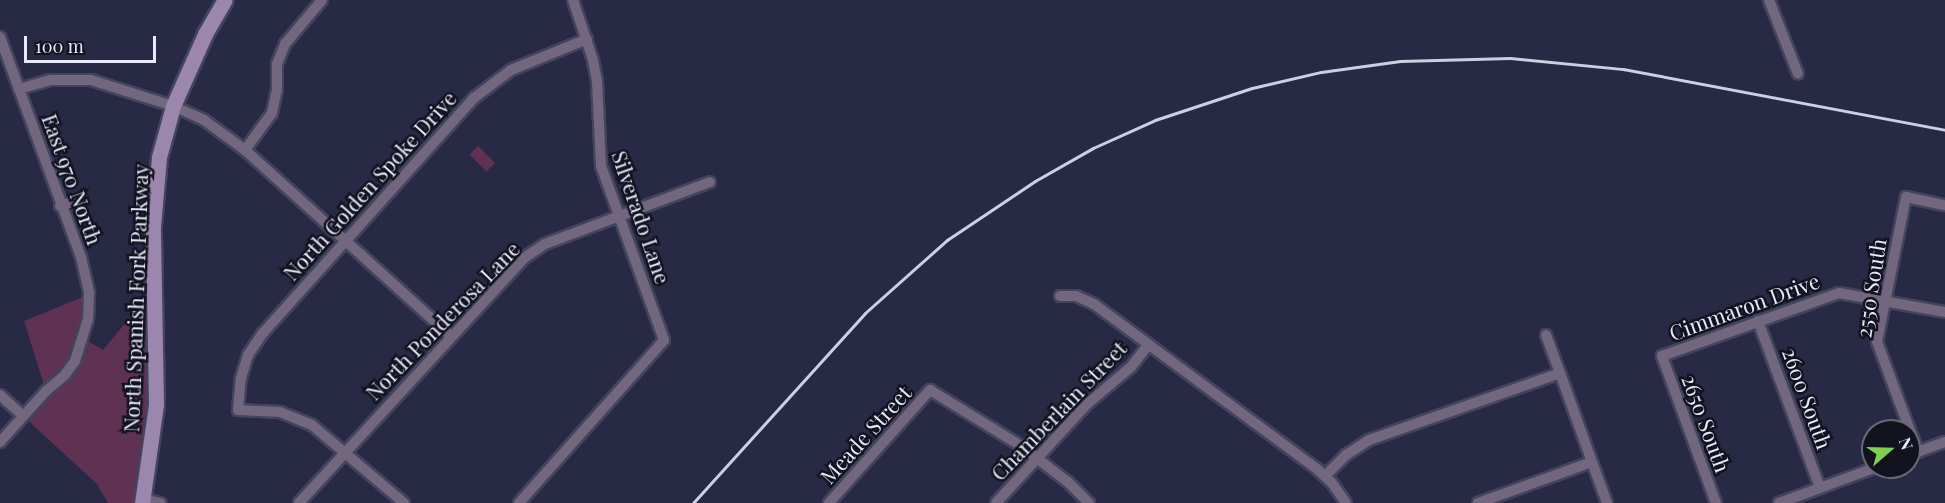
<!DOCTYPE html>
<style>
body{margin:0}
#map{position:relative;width:1945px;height:503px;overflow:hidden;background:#282944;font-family:"Playfair Display",serif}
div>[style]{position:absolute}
.green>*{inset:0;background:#5f3152;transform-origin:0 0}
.roads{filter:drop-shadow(2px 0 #43445e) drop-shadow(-2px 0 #43445e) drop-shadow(0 2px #43445e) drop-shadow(0 -2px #43445e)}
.street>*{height:10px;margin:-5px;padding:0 5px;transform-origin:5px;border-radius:5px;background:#73667f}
.secondary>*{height:15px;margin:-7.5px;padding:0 7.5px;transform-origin:7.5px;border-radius:7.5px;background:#9b86ae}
.rail>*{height:3px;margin:-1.5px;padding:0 1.5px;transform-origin:1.5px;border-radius:1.5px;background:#cdcfe2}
span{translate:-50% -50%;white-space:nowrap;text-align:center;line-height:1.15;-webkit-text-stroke:5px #12131f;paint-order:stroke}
.street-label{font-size:21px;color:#e8eafc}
.north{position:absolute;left:1861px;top:419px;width:60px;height:60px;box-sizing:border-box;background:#12131f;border:2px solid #686977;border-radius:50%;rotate:70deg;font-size:16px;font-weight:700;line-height:24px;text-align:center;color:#e8eafc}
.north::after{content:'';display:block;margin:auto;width:21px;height:27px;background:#7fd052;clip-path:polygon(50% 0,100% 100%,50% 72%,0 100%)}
.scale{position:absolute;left:24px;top:36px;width:132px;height:27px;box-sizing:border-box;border:3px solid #e8eafc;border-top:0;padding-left:8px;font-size:18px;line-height:21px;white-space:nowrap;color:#e8eafc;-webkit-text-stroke:4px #12131f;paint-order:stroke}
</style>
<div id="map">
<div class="green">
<div style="left:478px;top:146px;width:24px;height:12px;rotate:45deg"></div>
<div style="clip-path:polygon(153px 290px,155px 372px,139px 503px,108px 503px,97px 484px,23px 416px,46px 391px,24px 321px,90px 294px,84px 339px,103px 350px)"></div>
</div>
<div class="roads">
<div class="street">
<div style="left:1769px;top:0;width:79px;rotate:68.6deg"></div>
<div style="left:0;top:37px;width:234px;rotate:69.8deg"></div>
<div style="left:81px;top:257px;width:37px;rotate:77deg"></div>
<div style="left:89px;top:293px;width:26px;rotate:92deg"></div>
<div style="left:88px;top:319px;width:44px;rotate:107.2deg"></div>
<div style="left:75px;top:361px;width:17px;rotate:126deg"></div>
<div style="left:65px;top:375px;width:25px;rotate:140deg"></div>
<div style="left:46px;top:391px;width:69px;rotate:132deg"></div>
<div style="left:19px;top:89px;width:33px;rotate:-16deg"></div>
<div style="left:51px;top:80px;width:40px"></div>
<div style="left:91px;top:80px;width:86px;rotate:17.6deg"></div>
<div style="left:173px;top:106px;width:34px;rotate:24deg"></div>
<div style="left:204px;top:120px;width:51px;rotate:36.2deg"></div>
<div style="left:245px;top:150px;width:276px;rotate:42.1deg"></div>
<div style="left:245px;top:150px;width:46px;rotate:-53.9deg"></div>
<div style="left:272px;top:113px;width:24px;rotate:-78deg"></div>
<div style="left:277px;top:90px;width:26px;rotate:-90deg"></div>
<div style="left:277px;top:64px;width:22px;rotate:-68deg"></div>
<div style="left:285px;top:44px;width:57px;rotate:-49.9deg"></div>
<div style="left:60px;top:206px;width:22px;rotate:-18deg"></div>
<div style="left:1060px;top:296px;width:16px"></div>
<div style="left:1076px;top:296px;width:20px;rotate:24deg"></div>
<div style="left:1094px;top:304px;width:277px;rotate:36.5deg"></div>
<div style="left:1317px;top:469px;width:21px;rotate:43deg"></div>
<div style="left:1332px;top:483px;width:24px;rotate:55deg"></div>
<div style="left:1758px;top:321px;width:178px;rotate:69.6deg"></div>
<div style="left:1546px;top:335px;width:40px;rotate:69.8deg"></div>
<div style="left:0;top:395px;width:31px;rotate:42deg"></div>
<div style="left:1918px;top:452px;width:117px;rotate:-110.4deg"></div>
<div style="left:1877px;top:342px;width:148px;rotate:-78.7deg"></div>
<div style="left:1906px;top:197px;width:40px;rotate:12deg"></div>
<div style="left:1909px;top:455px;width:38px;rotate:-20deg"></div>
<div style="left:1325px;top:476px;width:30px;rotate:-45deg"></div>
<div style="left:1346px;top:455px;width:27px;rotate:-33deg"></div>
<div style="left:1369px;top:440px;width:202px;rotate:-19.3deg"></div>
<div style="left:1560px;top:373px;width:95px;rotate:70.2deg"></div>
<div style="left:143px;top:499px;width:18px;rotate:13deg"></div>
<div style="left:299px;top:503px;width:333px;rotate:-47.4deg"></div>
<div style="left:524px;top:258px;width:25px;rotate:-34deg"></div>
<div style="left:545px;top:244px;width:176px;rotate:-20.6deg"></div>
<div style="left:404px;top:503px;width:121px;rotate:-139.7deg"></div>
<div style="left:312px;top:425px;width:35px;rotate:-158deg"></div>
<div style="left:280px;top:412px;width:42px;rotate:-177.3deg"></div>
<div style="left:238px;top:410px;width:32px;rotate:-85deg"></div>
<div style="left:241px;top:378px;width:24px;rotate:-73deg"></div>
<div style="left:248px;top:355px;width:27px;rotate:-56deg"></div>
<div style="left:263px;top:333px;width:316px;rotate:-48.1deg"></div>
<div style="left:474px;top:98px;width:46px;rotate:-37.1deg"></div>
<div style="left:511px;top:70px;width:82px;rotate:-22.2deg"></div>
<div style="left:519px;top:503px;width:218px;rotate:-48.3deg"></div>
<div style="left:664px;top:340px;width:185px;rotate:-109.9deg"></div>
<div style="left:601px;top:166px;width:85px;rotate:-92.7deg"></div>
<div style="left:597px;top:81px;width:21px;rotate:-101deg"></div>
<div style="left:593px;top:60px;width:63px;rotate:-108.4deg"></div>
<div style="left:829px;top:503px;width:152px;rotate:-48.2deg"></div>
<div style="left:930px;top:390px;width:107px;rotate:31.6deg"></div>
<div style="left:1021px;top:446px;width:59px;rotate:37.5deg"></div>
<div style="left:1068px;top:482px;width:30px;rotate:45deg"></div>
<div style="left:996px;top:503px;width:133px;rotate:-47.4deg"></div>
<div style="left:1086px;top:405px;width:59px;rotate:-40.2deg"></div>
<div style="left:1131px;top:367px;width:28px;rotate:-52deg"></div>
<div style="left:1478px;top:503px;width:121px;rotate:-19.8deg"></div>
<div style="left:1592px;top:462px;width:44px;rotate:69.9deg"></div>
<div style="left:1716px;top:503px;width:157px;rotate:-110.2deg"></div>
<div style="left:1662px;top:356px;width:188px;rotate:-19.6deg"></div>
<div style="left:1839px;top:293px;width:108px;rotate:10.2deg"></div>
<div style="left:1779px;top:503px;width:104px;rotate:-20.2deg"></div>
</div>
<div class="secondary">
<div style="left:142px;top:503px;width:99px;rotate:-81.9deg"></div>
<div style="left:156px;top:405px;width:179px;rotate:-91deg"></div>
<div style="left:153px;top:226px;width:69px;rotate:-85deg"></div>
<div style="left:159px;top:157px;width:53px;rotate:-74.6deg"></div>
<div style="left:173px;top:106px;width:79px;rotate:-66deg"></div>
<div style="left:205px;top:34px;width:39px;rotate:-60deg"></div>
</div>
</div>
<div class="rail">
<div style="left:693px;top:503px;width:256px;rotate:-47.8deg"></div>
<div style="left:865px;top:313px;width:110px;rotate:-41.7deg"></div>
<div style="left:947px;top:240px;width:106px;rotate:-33.8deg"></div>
<div style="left:1035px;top:181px;width:67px;rotate:-29.6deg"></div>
<div style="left:1093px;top:148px;width:68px;rotate:-24.3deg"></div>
<div style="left:1155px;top:120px;width:102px;rotate:-18.3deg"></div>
<div style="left:1252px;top:88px;width:71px;rotate:-13.1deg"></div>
<div style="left:1321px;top:72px;width:80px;rotate:-7.9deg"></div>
<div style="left:1400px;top:61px;width:110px;rotate:-1.6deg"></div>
<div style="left:1510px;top:58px;width:114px;rotate:5.6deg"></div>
<div style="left:1623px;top:69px;width:328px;rotate:10.7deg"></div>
</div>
<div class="street-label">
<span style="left:73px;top:179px;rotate:70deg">East 970 North</span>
<span style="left:369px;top:185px;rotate:-48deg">North Golden Spoke Drive</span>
<span style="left:642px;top:217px;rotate:71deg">Silverado Lane</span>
<span style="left:1870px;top:288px;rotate:-81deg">2550 South</span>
<span style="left:135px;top:298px;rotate:-88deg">North Spanish Fork Parkway</span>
<span style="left:1744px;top:306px;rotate:-20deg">Cimmaron Drive</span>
<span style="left:442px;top:320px;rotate:-46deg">North Ponderosa Lane</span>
<span style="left:1808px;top:398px;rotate:70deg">2600 South</span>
<span style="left:1058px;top:410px;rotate:-46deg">Chamberlain Street</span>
<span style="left:1707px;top:423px;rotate:70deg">2650 South</span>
<span style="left:865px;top:434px;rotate:-48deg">Meade Street</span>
</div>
<div class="north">N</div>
<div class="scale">100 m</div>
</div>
